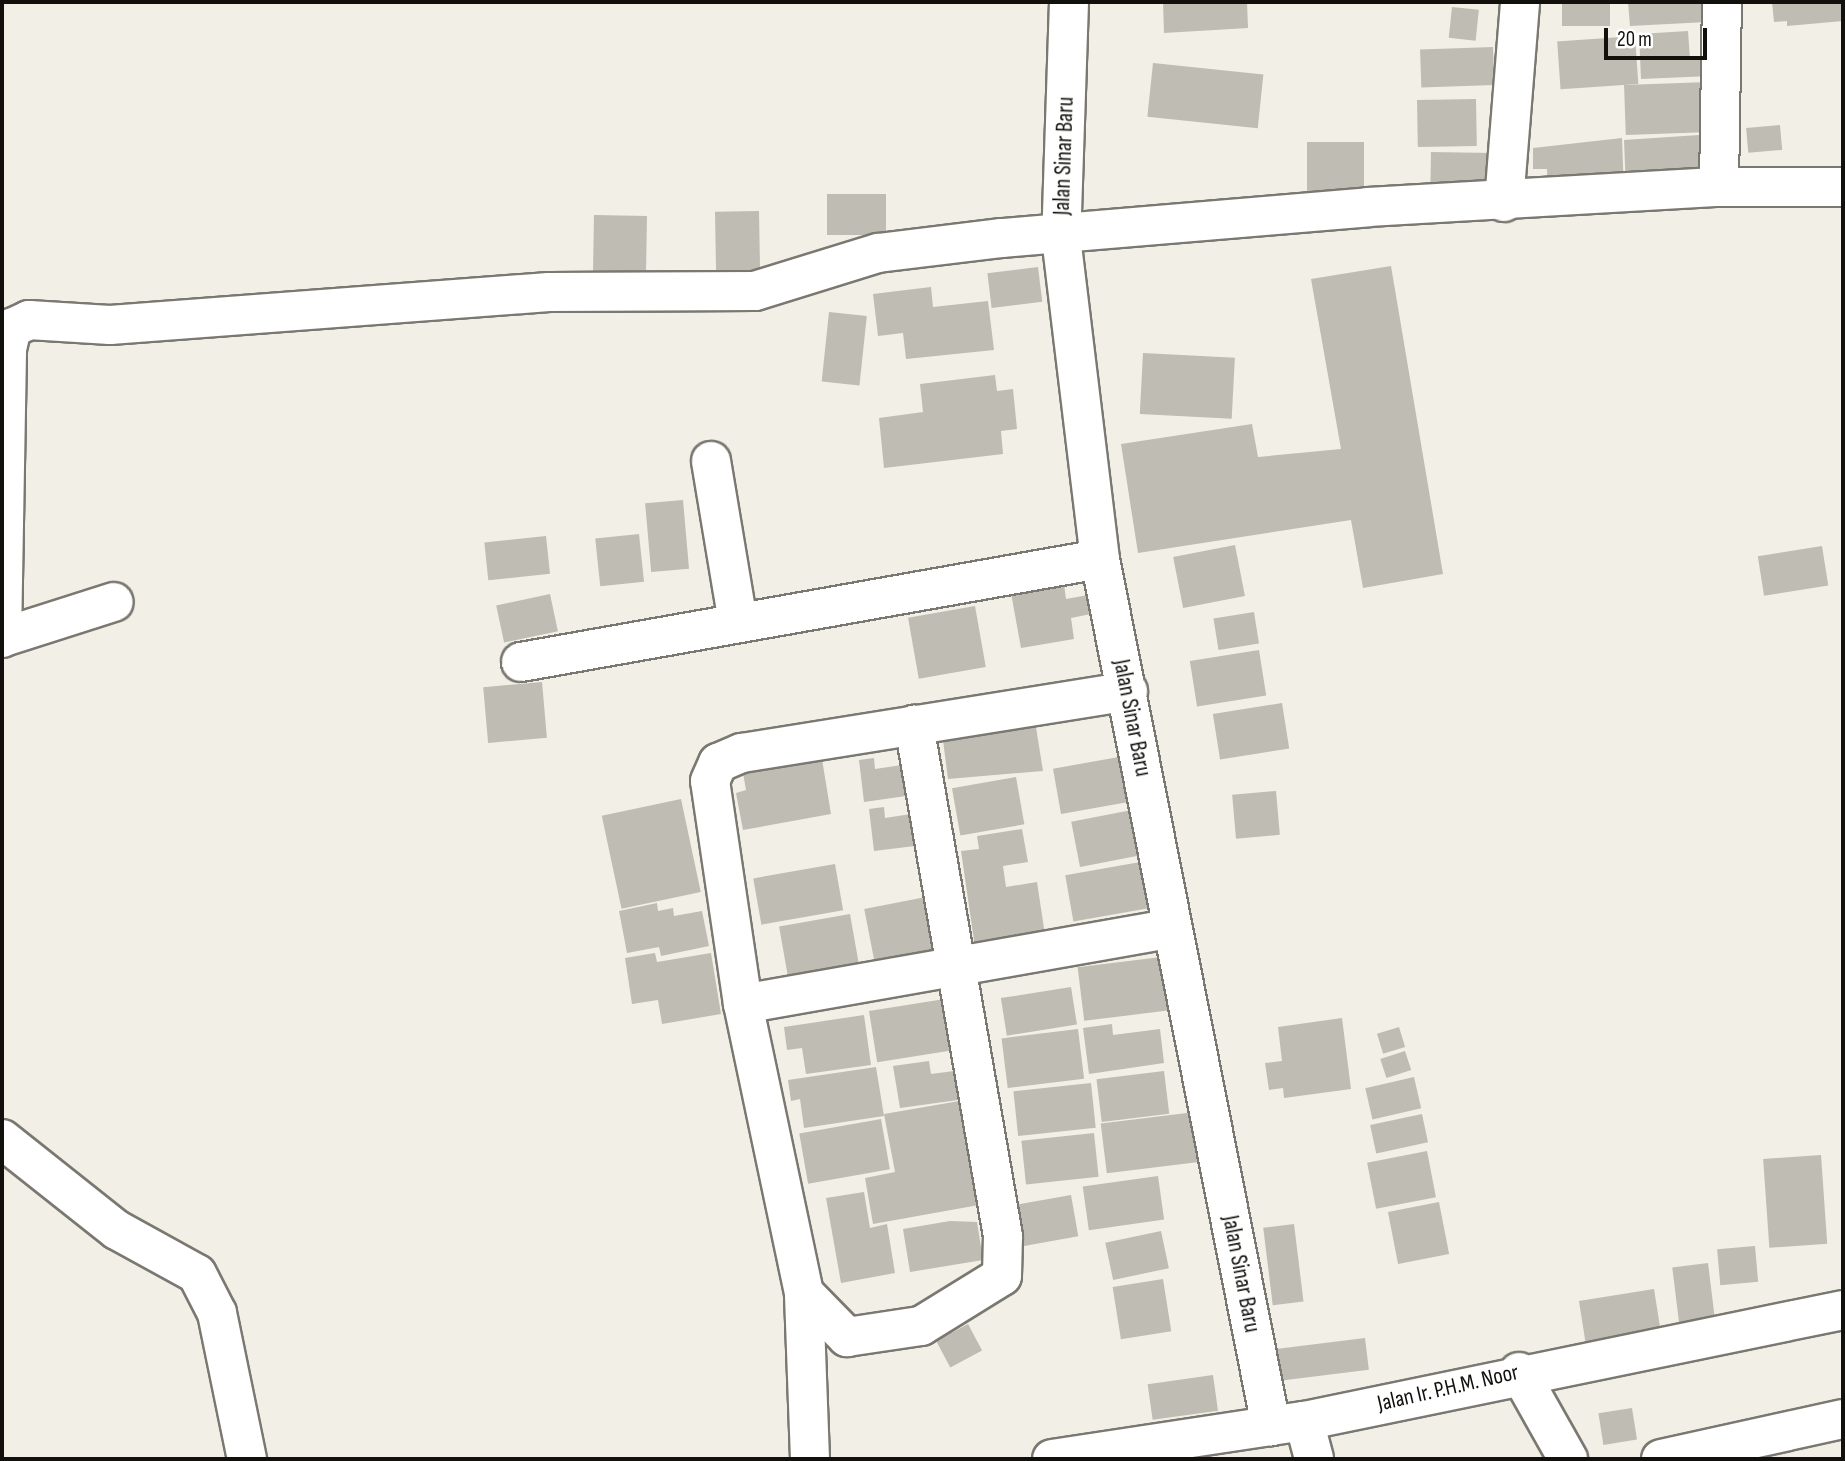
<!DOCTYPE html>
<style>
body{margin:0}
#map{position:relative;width:1845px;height:1461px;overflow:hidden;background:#f2efe7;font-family:"Sofia Sans Condensed",sans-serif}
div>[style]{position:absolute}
.building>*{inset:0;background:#bebcb3;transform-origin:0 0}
.roads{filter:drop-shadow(2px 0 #7a7870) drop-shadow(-2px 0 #7a7870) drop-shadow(0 2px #7a7870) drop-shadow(0 -2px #7a7870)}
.minor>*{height:38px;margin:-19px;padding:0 19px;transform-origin:19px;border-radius:19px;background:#fff}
.primary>*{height:38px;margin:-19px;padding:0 19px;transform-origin:19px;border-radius:19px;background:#fff}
span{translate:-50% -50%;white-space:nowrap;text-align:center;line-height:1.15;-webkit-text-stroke:7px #fff;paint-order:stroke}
.street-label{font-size:23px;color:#11100d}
.frame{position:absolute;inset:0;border:4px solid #11100d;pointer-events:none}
.scale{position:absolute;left:1604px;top:28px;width:103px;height:32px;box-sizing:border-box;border:4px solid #11100d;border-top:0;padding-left:9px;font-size:21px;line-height:24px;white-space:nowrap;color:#11100d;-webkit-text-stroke:5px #fff;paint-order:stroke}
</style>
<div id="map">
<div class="building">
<div style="clip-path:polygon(1163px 2px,1247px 2px,1248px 28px,1164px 33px)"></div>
<div style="left:1562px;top:2px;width:48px;height:24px"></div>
<div style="clip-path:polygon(1628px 2px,1705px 2px,1707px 22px,1630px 26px)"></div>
<div style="clip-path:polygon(1772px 2px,1843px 2px,1843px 21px,1787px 26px,1787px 21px,1774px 22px)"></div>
<div style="left:1452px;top:7px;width:27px;height:31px;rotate:6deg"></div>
<div style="clip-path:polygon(1688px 31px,1690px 59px,1709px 58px,1710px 76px,1641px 79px,1639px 34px)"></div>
<div style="left:1635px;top:36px;width:48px;height:78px;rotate:86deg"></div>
<div style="left:1493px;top:47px;width:38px;height:73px;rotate:88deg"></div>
<div style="left:1153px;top:63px;width:111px;height:54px;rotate:6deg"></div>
<div style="left:1709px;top:82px;width:50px;height:85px;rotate:88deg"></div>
<div style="left:1476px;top:99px;width:47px;height:59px;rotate:89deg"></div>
<div style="left:1780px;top:125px;width:25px;height:34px;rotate:85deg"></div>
<div style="clip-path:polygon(1699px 135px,1701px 176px,1626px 190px,1624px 140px)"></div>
<div style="clip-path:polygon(1622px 138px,1624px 192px,1548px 196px,1547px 169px,1533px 169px,1533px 148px)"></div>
<div style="left:1307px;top:142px;width:57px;height:54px"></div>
<div style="left:1431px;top:152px;width:61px;height:40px;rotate:1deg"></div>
<div style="left:827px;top:194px;width:59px;height:41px"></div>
<div style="left:759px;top:211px;width:64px;height:44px;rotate:89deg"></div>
<div style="left:594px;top:215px;width:53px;height:63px;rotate:1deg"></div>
<div style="clip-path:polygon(1391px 266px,1443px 574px,1363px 588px,1351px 520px,1138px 553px,1121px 444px,1252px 424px,1258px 457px,1341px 449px,1311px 279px)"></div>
<div style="left:1038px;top:267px;width:35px;height:51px;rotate:83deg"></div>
<div style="clip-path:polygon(931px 287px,933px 307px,988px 301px,994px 350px,906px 359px,903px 333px,878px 336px,873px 294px)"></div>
<div style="left:829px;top:312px;width:38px;height:70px;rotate:6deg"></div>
<div style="left:1143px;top:353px;width:92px;height:61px;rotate:3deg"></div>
<div style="clip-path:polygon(995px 375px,997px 391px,1013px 389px,1017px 429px,1001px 431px,1003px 454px,884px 468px,879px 418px,923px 412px,920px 384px)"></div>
<div style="left:683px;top:500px;width:69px;height:38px;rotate:85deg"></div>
<div style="left:639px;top:534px;width:48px;height:44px;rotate:84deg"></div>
<div style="left:546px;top:536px;width:38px;height:62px;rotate:84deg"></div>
<div style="left:1235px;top:545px;width:52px;height:63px;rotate:79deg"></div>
<div style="left:1822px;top:546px;width:40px;height:65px;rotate:81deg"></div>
<div style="clip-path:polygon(1064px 584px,1066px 599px,1088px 595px,1091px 614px,1071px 618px,1074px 639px,1021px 648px,1011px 593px)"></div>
<div style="left:550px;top:594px;width:38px;height:55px;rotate:78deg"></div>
<div style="left:975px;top:606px;width:62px;height:68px;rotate:80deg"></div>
<div style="left:1254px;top:612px;width:32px;height:41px;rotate:81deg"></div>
<div style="left:1259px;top:650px;width:46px;height:70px;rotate:81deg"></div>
<div style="left:542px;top:682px;width:56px;height:59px;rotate:85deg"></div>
<div style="left:1282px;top:703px;width:46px;height:70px;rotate:81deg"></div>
<div style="clip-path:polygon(1035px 721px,1043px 771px,948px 779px,943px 740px)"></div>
<div style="left:1119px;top:757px;width:46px;height:67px;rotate:80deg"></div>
<div style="clip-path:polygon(874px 758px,875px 769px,902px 765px,906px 796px,864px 802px,859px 760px)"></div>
<div style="clip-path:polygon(822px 759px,831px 814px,743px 830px,736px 793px,746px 790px,743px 773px)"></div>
<div style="left:1016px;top:777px;width:48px;height:65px;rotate:80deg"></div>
<div style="left:1276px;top:791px;width:44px;height:44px;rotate:85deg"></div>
<div style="left:681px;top:799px;width:95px;height:81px;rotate:78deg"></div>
<div style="clip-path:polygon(884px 807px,885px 818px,911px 814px,915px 846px,874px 851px,869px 809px)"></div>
<div style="left:1137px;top:809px;width:46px;height:67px;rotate:79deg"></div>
<div style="clip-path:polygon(1022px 829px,1028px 862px,1003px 866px,1006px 887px,1037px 882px,1045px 935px,975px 947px,961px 851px,979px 849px,977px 836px)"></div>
<div style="left:1146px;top:861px;width:47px;height:82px;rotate:80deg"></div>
<div style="left:835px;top:864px;width:47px;height:83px;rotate:80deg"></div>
<div style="left:931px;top:896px;width:54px;height:68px;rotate:79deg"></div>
<div style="clip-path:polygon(657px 903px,658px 911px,673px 908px,674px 916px,702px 911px,709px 946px,661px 956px,659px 947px,627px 953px,619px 911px)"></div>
<div style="left:850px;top:914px;width:51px;height:72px;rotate:80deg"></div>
<div style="clip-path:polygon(655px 953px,657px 962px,711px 953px,721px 1014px,662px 1024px,658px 1000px,632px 1004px,625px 958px)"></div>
<div style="left:1161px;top:957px;width:54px;height:84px;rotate:83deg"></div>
<div style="left:1071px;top:987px;width:38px;height:71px;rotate:81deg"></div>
<div style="left:951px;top:998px;width:52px;height:83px;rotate:81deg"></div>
<div style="clip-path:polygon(864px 1015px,871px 1065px,806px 1074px,802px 1048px,787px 1050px,784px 1027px)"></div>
<div style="clip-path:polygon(1342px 1018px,1351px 1089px,1284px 1098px,1283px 1088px,1269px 1090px,1265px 1063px,1282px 1061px,1278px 1027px)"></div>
<div style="clip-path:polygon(1112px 1024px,1113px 1035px,1160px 1029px,1164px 1063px,1089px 1074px,1083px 1028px)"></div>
<div style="left:1399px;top:1027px;width:21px;height:23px;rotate:73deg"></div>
<div style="left:1078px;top:1029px;width:50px;height:77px;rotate:83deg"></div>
<div style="left:1405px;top:1051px;width:20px;height:26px;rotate:72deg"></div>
<div style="clip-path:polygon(929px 1061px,931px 1074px,954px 1071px,958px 1100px,900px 1108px,893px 1066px)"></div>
<div style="clip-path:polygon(876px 1067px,884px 1116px,804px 1128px,800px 1099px,791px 1101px,788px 1080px)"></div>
<div style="left:1164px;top:1071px;width:43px;height:68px;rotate:83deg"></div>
<div style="left:1414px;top:1077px;width:32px;height:50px;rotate:77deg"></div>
<div style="left:1091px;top:1083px;width:45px;height:78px;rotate:84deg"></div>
<div style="clip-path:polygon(971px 1099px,990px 1203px,873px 1224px,865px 1178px,895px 1172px,884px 1114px)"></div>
<div style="left:1195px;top:1112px;width:50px;height:95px;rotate:83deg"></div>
<div style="left:1422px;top:1114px;width:29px;height:53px;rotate:78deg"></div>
<div style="left:881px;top:1119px;width:51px;height:83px;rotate:80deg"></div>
<div style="left:1094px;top:1133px;width:44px;height:73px;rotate:84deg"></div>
<div style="left:1427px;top:1151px;width:47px;height:61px;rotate:79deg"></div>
<div style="left:1821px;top:1155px;width:89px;height:58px;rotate:86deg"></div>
<div style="left:1158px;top:1176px;width:44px;height:76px;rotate:82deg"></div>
<div style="clip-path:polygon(864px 1192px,870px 1228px,887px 1224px,895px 1273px,841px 1283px,826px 1198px)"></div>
<div style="left:1071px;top:1195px;width:42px;height:62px;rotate:80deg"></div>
<div style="left:1439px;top:1202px;width:53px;height:52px;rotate:79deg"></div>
<div style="clip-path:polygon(950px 1221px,977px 1222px,983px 1260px,910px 1272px,903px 1229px)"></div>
<div style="left:1294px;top:1224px;width:78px;height:31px;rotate:83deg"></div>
<div style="left:1161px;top:1231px;width:38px;height:57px;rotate:78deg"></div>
<div style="left:1755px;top:1246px;width:36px;height:38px;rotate:85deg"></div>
<div style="left:1708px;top:1263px;width:58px;height:36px;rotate:83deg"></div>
<div style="left:1163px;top:1279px;width:53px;height:51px;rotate:81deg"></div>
<div style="left:1654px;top:1289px;width:43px;height:76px;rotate:81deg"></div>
<div style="left:968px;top:1324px;width:30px;height:36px;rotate:62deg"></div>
<div style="left:1365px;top:1338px;width:32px;height:98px;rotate:83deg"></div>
<div style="left:1213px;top:1375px;width:36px;height:66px;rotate:82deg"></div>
<div style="left:1632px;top:1408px;width:32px;height:34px;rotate:81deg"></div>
</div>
<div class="roads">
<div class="minor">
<div style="left:1069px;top:2px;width:235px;rotate:91.9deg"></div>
<div style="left:1061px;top:237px;width:324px;rotate:83.1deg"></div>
<div style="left:1100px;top:559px;width:884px;rotate:78.84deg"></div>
<div style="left:1719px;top:187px;width:185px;rotate:-89.1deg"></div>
<div style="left:1504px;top:202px;width:201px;rotate:-85.4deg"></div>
<div style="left:711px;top:461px;width:163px;rotate:80.5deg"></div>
<div style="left:4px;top:637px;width:115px;rotate:-17.7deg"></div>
<div style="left:2px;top:638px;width:289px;rotate:-89deg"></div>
<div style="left:7px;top:349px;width:22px;rotate:-77deg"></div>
<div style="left:12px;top:328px;width:19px;rotate:-25deg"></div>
<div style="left:29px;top:320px;width:81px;rotate:3.5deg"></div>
<div style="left:110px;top:325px;width:440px;rotate:-4.3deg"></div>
<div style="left:549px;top:292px;width:206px;rotate:-0.3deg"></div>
<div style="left:755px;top:291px;width:129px;rotate:-17.2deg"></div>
<div style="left:878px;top:253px;width:125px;rotate:-6.9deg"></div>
<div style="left:1002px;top:238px;width:367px;rotate:-4.8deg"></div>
<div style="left:1368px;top:207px;width:352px;rotate:-3.3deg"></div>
<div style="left:1719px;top:187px;width:124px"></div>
<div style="left:521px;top:662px;width:588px;rotate:-10.09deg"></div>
<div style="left:743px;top:1004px;width:436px;rotate:-10deg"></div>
<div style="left:2px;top:1139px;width:147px;rotate:38.4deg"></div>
<div style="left:117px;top:1230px;width:91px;rotate:28.8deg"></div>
<div style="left:197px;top:1274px;width:44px;rotate:62.9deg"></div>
<div style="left:217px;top:1313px;width:149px;rotate:78.4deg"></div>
<div style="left:804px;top:1293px;width:62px;rotate:45.7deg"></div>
<div style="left:847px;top:1337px;width:75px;rotate:-8.5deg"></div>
<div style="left:921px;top:1326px;width:95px;rotate:-31.7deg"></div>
<div style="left:1002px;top:1276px;width:40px;rotate:-88.6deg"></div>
<div style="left:1003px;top:1236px;width:519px;rotate:-99.88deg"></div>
<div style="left:1519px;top:1372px;width:100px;rotate:60.6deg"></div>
<div style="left:1304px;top:1421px;width:39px;rotate:75deg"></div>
<div style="left:810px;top:1459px;width:166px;rotate:-92.1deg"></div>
<div style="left:804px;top:1293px;width:295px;rotate:-101.9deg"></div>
<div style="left:743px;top:1004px;width:225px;rotate:-98.4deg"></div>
<div style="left:710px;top:781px;width:20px;rotate:-66deg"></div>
<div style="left:718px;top:763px;width:26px;rotate:-23deg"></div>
<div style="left:742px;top:753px;width:391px;rotate:-9.1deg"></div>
<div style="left:1661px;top:1459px;width:186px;rotate:-12.4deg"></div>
</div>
<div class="primary">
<div style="left:1052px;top:1459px;width:255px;rotate:-8.6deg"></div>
<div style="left:1304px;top:1421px;width:550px;rotate:-11.64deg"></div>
</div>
</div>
<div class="street-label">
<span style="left:1064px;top:156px;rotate:-88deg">Jalan Sinar Baru</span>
<span style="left:1132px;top:718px;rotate:79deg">Jalan Sinar Baru</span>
<span style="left:1241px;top:1274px;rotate:79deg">Jalan Sinar Baru</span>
<span style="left:1448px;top:1388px;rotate:-13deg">Jalan Ir. P.H.M. Noor</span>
</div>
<div class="frame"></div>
<div class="scale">20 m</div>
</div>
